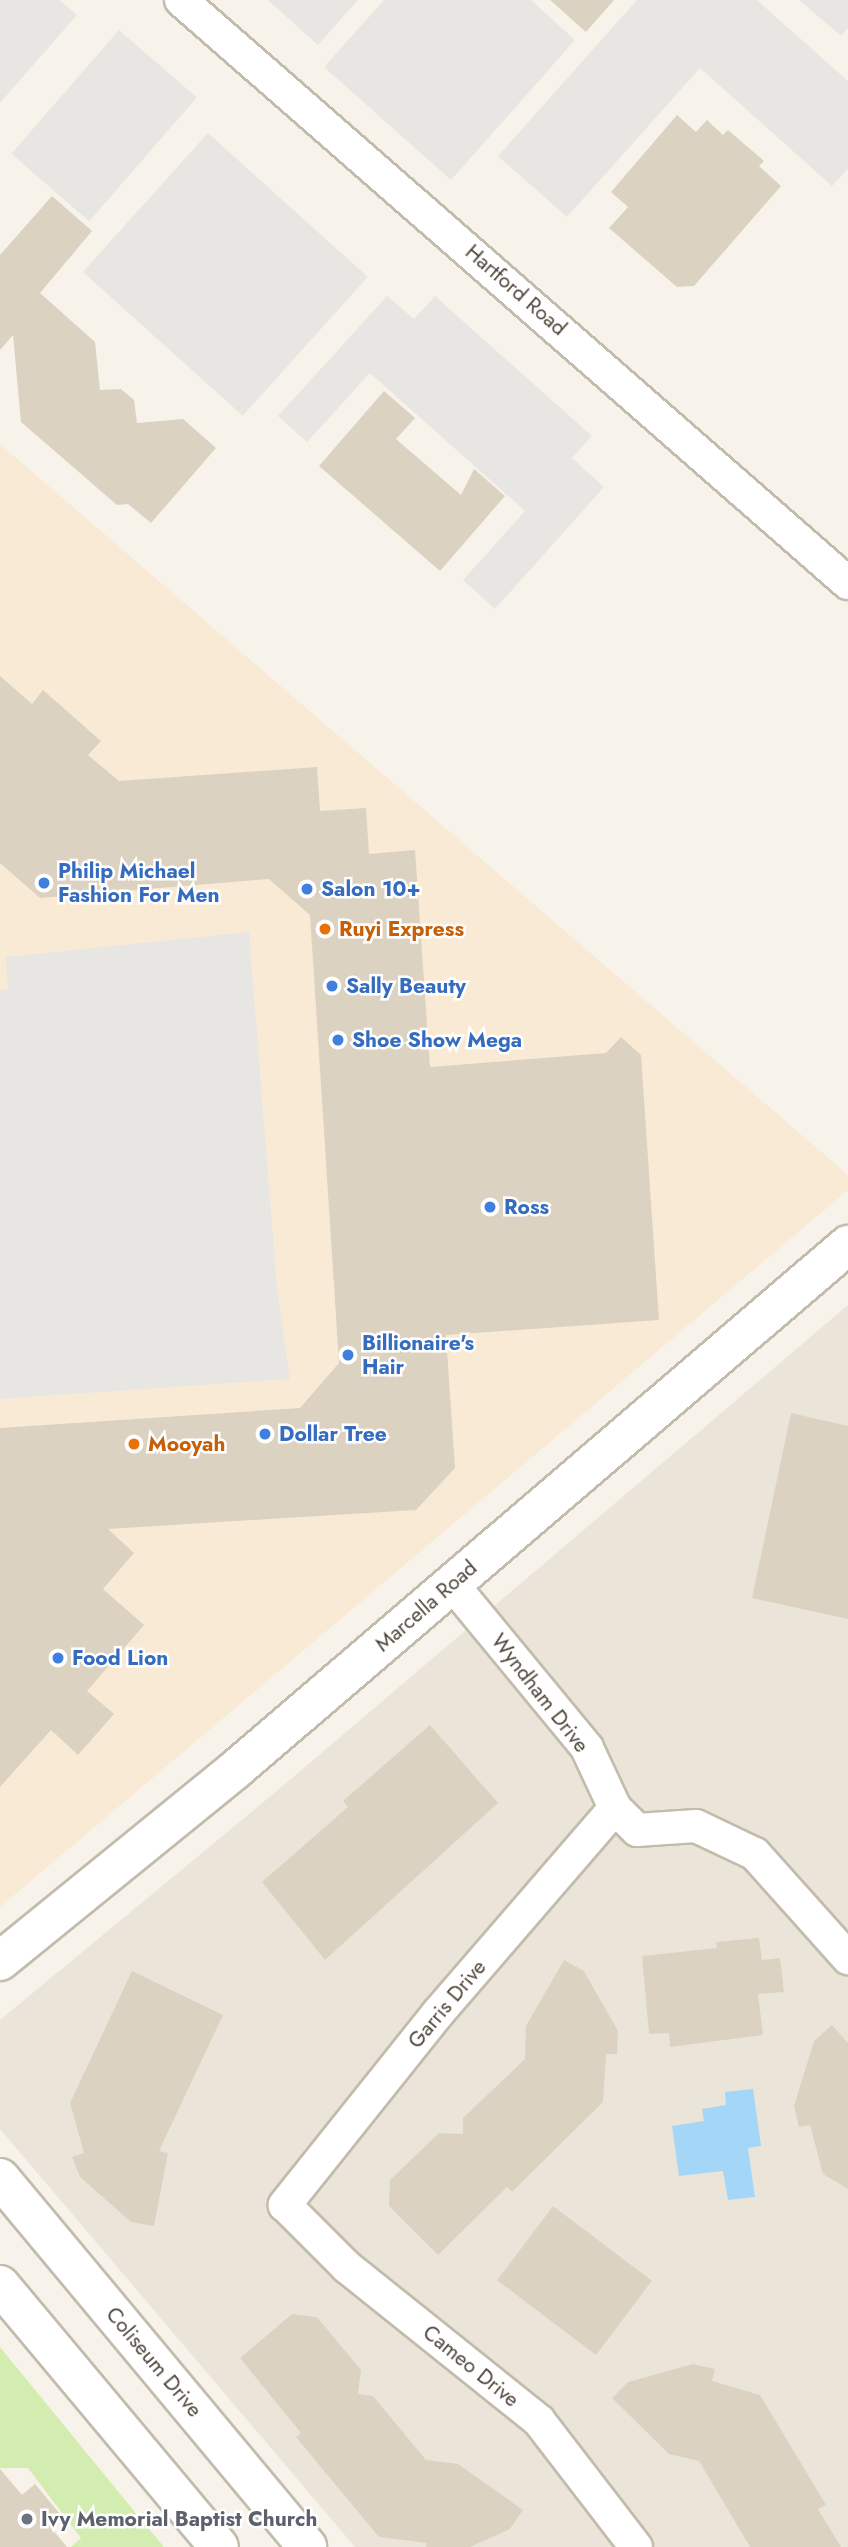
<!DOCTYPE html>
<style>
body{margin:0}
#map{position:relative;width:848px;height:2547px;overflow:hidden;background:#f7f3eb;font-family:Jost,sans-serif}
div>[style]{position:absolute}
.residential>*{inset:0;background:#ebe5d9}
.commercial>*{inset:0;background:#f9ead6}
.green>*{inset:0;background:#d3edb1}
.parking>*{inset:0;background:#e8e6e3;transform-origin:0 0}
.water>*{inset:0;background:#a4d6f7}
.building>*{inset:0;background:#dcd2c2;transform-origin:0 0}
.roads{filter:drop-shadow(2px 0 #c3bbac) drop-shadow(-2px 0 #c3bbac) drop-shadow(0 2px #c3bbac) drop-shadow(0 -2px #c3bbac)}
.minor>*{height:32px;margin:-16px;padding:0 16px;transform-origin:16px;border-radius:16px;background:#fff}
.tertiary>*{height:38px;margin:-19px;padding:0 19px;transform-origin:19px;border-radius:19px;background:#fff}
.dots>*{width:19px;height:19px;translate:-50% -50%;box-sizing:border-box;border:4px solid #fff;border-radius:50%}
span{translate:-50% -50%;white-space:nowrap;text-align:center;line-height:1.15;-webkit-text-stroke:5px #fff;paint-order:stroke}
.street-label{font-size:21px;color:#4c4438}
.shop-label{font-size:21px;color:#366cbe;font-weight:700}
.left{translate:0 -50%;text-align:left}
.food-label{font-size:21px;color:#c56008;font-weight:700}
.worship-label{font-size:21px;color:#5b616d;font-weight:700}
</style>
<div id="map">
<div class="residential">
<div style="clip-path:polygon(848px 1305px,848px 2547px,355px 2547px,0 2129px,0 2020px,278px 1790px)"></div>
</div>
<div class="commercial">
<div style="clip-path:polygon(0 444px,848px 1175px,848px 1190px,0 1907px)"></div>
</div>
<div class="green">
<div style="clip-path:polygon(0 2347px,130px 2506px,164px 2547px,71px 2547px,81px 2538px,28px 2468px,0 2468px)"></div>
</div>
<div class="parking">
<div style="clip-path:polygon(0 0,59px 0,77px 15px,0 103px)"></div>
<div style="clip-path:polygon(268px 0,358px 0,318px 45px)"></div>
<div style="clip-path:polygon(384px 0,531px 0,575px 40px,451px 180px,324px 67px)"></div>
<div style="clip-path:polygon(637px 0,757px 0,848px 81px,848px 169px,832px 186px,700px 68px,567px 217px,498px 156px)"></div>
<div style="clip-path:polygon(799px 0,848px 0,848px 28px,841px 36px)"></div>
<div style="left:119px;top:30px;width:103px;height:164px;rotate:41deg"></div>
<div style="left:208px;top:133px;width:215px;height:187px;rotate:42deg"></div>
<div style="clip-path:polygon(387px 296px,414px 319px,435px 296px,592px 436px,572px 458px,604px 487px,495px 609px,463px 580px,525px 511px,370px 373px,307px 442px,278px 416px)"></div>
<div style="clip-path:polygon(249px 932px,277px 1288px,290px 1379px,0 1399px,0 990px,8px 989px,6px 957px)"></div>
</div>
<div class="water">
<div style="clip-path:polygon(753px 2089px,761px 2146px,748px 2148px,755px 2197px,728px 2200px,723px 2171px,679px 2176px,672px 2126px,704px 2121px,702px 2109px,726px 2105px,725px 2092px)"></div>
</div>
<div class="building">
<div style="clip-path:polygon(550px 0,614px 0,586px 32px)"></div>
<div style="clip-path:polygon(677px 115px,696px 132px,707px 120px,723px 135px,728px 130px,764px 161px,759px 166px,781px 186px,694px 286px,677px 287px,609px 228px,628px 207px,611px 192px)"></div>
<div style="clip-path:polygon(52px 196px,92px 231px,40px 293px,95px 342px,100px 390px,121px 389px,134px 400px,137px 423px,183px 419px,216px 448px,151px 523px,128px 504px,117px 505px,21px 422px,13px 335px,0 350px,0 255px)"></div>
<div style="clip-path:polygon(384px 391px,415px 418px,396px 439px,461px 495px,474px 469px,505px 496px,440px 571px,319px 466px)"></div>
<div style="clip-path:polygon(0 676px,32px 704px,43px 690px,101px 741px,88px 755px,119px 781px,317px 767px,320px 811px,366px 808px,369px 854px,415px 850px,430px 1067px,606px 1053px,621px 1037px,641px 1055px,659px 1320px,446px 1335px,455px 1468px,416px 1510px,108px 1529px,134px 1553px,103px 1589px,144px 1625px,87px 1691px,114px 1714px,78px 1755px,51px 1730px,0 1787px,0 1428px,300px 1408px,339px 1363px,310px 915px,269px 879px,40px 898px,0 863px)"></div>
<div style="clip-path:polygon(791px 1413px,848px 1426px,848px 1619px,752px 1598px)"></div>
<div style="clip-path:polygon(430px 1725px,498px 1803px,325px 1960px,262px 1882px,348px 1807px,343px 1801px)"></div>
<div style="clip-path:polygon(759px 1938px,762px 1960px,780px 1958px,784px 1992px,758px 1994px,763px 2035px,670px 2047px,669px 2033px,649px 2034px,642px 1956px,717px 1948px,716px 1942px)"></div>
<div style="clip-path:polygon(564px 1960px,584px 1971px,618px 2031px,617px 2054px,606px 2054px,603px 2102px,512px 2192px,507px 2187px,438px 2255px,389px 2206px,390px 2180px,439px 2133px,463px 2134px,463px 2118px,525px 2059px,526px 2026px)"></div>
<div style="clip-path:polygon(132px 1971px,223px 2015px,159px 2151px,168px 2153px,154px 2226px,131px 2222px,80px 2177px,72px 2157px,84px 2153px,70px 2103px)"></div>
<div style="clip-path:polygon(832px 2025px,848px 2043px,848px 2189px,823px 2174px,810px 2125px,799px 2127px,794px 2106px,814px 2041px)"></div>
<div style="left:553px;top:2206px;width:124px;height:93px;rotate:37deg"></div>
<div style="clip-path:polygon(292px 2314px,317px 2317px,361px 2370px,358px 2394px,373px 2396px,426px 2460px,458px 2464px,523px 2510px,510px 2529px,470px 2547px,426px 2547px,427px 2543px,379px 2537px,296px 2437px,301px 2433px,240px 2358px)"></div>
<div style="clip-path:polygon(693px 2364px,715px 2369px,712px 2381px,760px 2395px,826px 2505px,818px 2509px,841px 2547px,750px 2547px,699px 2461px,669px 2454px,612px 2398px,628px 2382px)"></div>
<div style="clip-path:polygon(0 2469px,22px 2495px,35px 2484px,60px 2514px,48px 2524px,67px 2547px,0 2547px)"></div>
</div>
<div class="roads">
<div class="minor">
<div style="left:181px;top:0;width:886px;rotate:41.16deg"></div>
<div style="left:452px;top:1584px;width:212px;rotate:50.5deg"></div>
<div style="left:587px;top:1748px;width:66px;rotate:65deg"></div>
<div style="left:615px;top:1808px;width:31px;rotate:45deg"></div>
<div style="left:637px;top:1830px;width:59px;rotate:-3.9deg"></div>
<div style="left:696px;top:1826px;width:65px;rotate:25.4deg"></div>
<div style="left:755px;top:1854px;width:140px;rotate:48.2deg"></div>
<div style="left:615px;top:1808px;width:271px;rotate:130.8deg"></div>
<div style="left:438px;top:2013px;width:246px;rotate:128.6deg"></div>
<div style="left:285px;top:2205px;width:88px;rotate:45deg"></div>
<div style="left:347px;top:2267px;width:246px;rotate:38.7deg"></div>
<div style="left:539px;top:2421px;width:159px;rotate:52.4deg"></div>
</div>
<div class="tertiary">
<div style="left:0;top:1961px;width:304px;rotate:-39.1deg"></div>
<div style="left:236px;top:1769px;width:806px;rotate:-40.57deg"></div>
<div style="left:0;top:2178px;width:480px;rotate:50.2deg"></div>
<div style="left:0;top:2285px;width:341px;rotate:50.1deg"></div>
</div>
</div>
<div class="dots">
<div style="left:44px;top:883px;background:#3f7fe0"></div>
<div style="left:307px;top:889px;background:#3f7fe0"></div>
<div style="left:325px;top:929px;background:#e8710a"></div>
<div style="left:332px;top:986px;background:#3f7fe0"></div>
<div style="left:338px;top:1040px;background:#3f7fe0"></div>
<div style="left:490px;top:1207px;background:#3f7fe0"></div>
<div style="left:348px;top:1355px;background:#3f7fe0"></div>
<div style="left:265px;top:1434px;background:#3f7fe0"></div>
<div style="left:134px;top:1444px;background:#e8710a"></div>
<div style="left:58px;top:1658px;background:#3f7fe0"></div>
<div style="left:27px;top:2519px;background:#6b7280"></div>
</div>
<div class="street-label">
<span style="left:516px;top:290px;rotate:41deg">Hartford Road</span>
<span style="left:426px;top:1606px;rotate:-41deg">Marcella Road</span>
<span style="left:540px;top:1693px;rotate:52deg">Wyndham Drive</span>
<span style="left:447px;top:2004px;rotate:-50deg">Garris Drive</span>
<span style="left:154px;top:2362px;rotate:50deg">Coliseum Drive</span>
<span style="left:471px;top:2366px;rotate:39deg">Cameo Drive</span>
</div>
<div class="shop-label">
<span class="left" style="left:58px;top:883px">Philip Michael<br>Fashion For Men</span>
<span class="left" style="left:321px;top:889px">Salon 10+</span>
<span class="left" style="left:346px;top:986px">Sally Beauty</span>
<span class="left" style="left:352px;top:1040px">Shoe Show Mega</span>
<span class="left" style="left:504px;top:1207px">Ross</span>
<span class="left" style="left:362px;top:1355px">Billionaire's<br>Hair</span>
<span class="left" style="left:279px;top:1434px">Dollar Tree</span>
<span class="left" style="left:72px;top:1658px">Food Lion</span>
</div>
<div class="food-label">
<span class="left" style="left:339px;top:929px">Ruyi Express</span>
<span class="left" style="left:148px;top:1444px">Mooyah</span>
</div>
<div class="worship-label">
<span class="left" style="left:41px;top:2519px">Ivy Memorial Baptist Church</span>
</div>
</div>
